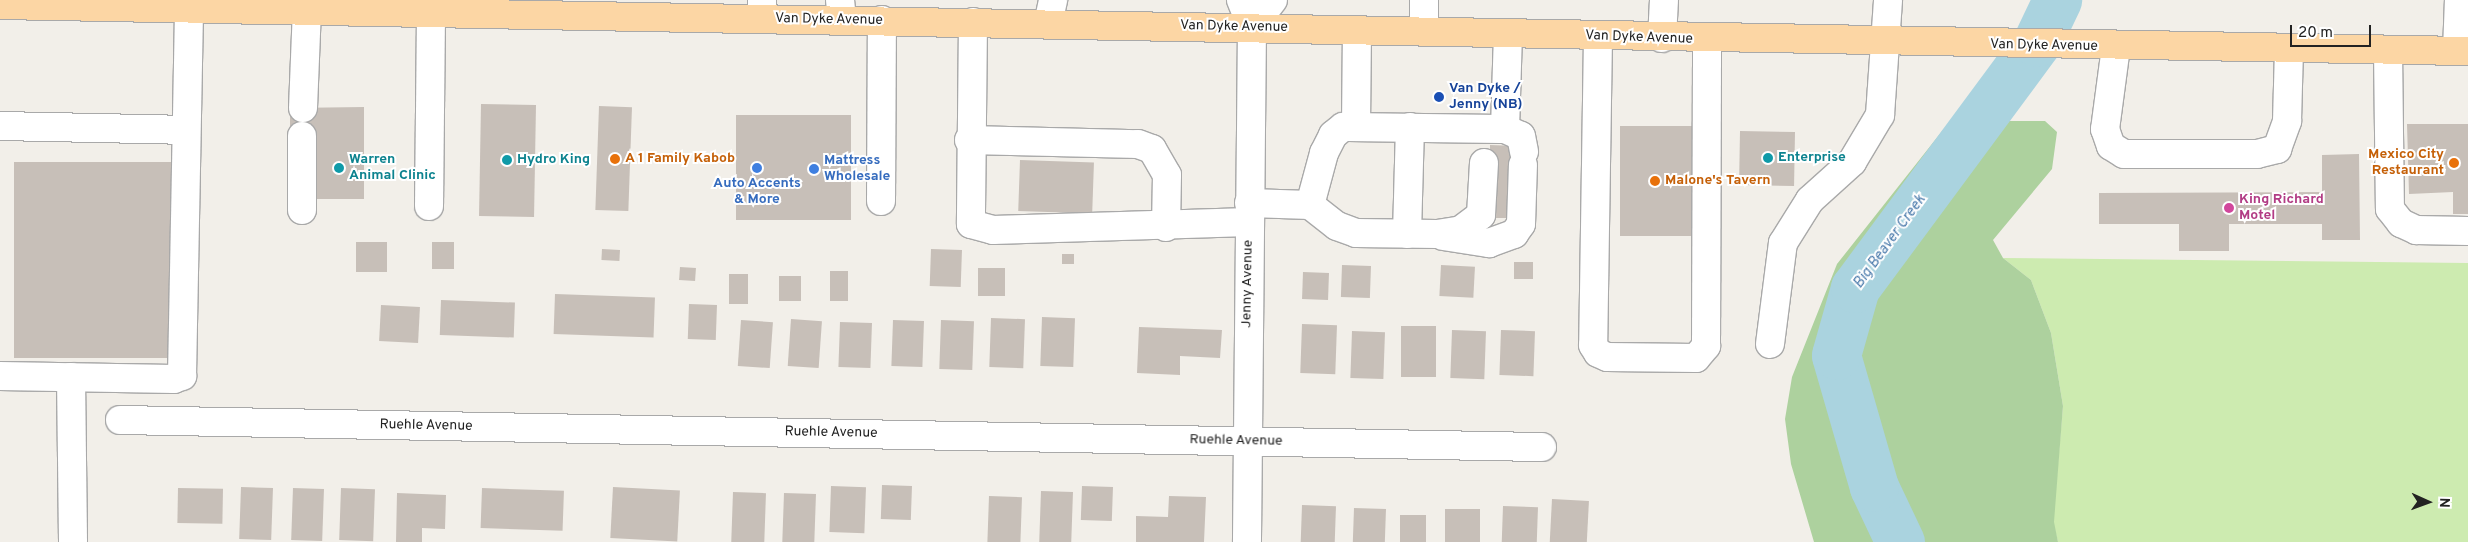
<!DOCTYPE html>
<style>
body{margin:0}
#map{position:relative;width:2468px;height:542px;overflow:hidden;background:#f2efe9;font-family:Overpass,sans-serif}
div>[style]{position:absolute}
.grass>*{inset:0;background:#cdebb0}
.forest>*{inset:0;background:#add19e}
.river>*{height:49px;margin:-24.5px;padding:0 24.5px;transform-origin:24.5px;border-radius:24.5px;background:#aad3df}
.building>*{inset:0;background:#c7bfb8;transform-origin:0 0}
.roads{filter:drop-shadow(1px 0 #a9a9a9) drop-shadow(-1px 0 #a9a9a9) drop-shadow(0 1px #a9a9a9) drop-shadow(0 -1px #a9a9a9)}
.minor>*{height:28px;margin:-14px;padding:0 14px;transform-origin:14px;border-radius:14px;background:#fff}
.major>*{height:28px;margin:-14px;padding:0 14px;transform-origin:14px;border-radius:14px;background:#fcd6a4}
.dots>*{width:14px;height:14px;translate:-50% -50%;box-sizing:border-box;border:2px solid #fff;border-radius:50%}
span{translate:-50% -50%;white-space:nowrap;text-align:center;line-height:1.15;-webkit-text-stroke:4px #fff;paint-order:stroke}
.street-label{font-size:14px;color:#222}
.transit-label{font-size:14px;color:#164399;font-weight:700}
.left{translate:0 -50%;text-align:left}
.food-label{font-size:14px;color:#c56008;font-weight:700}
.right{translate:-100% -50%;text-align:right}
.culture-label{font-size:14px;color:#0d838f;font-weight:700}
.shop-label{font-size:14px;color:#366cbe;font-weight:700}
.hotel-label{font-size:14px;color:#b23c85;font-weight:700}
.water-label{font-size:15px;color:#4a7aab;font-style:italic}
.north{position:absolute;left:2403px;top:477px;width:50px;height:50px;-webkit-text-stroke:4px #fff;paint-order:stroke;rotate:92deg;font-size:14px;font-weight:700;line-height:20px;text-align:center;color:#222}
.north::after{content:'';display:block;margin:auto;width:18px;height:22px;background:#222;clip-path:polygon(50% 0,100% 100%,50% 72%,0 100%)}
.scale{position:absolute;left:2290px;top:25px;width:81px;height:22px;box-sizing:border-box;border:2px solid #222;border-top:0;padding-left:6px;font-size:15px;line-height:18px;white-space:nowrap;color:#222;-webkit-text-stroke:4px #fff;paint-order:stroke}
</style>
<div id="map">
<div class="grass">
<div style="clip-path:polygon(2003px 258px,2468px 263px,2468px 542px,2058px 542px,2053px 522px,2063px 406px,2051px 333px,2031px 280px)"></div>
</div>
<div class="forest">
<div style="clip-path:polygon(1961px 121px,2045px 121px,2057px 132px,2052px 169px,1993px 240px,2003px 258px,2031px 280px,2051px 333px,2063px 406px,2054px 522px,2058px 542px,1814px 542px,1791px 464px,1785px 419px,1792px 377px,1837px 264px,1943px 130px)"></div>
</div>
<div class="river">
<div style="left:1900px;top:542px;width:61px;rotate:-115.3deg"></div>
<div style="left:1874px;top:487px;width:137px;rotate:-106.1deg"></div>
<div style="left:1836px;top:355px;width:70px;rotate:-74.2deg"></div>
<div style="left:1855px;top:288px;width:306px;rotate:-53.5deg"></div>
<div style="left:2037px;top:42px;width:47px;rotate:-64.5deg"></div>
</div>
<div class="building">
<div style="left:481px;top:104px;width:55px;height:112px;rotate:1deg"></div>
<div style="left:599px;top:106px;width:33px;height:104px;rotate:2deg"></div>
<div style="clip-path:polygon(364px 107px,364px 199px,313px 199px,290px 136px,290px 108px)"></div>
<div style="left:736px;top:115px;width:115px;height:105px"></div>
<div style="clip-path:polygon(2407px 124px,2468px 124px,2468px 214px,2453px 214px,2453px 192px,2409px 194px)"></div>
<div style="left:1620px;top:126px;width:72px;height:110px"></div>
<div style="left:1795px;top:132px;width:54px;height:55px;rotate:91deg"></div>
<div style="clip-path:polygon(1490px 145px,1518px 146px,1511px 218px,1496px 218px,1497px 164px,1476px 163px,1476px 151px,1490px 151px)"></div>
<div style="clip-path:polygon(2359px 154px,2360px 240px,2322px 240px,2322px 224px,2229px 224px,2229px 251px,2179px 251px,2179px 224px,2099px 224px,2099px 193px,2322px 192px,2322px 155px)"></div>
<div style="left:1020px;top:160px;width:74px;height:51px;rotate:2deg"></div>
<div style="left:14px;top:162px;width:161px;height:196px"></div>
<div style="left:356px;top:242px;width:31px;height:30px"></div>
<div style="left:432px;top:242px;width:22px;height:27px"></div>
<div style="left:602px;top:249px;width:18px;height:11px;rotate:3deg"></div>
<div style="left:931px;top:249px;width:31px;height:37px;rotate:2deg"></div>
<div style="left:1074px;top:254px;width:10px;height:12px;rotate:90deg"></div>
<div style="left:1514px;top:262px;width:19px;height:17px"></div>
<div style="left:1342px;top:265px;width:29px;height:32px;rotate:2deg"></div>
<div style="left:1441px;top:265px;width:34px;height:31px;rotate:3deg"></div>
<div style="left:680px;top:267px;width:16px;height:13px;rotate:4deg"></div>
<div style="left:978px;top:268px;width:27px;height:28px"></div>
<div style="left:830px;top:271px;width:18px;height:30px"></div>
<div style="left:1303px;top:272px;width:26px;height:27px;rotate:2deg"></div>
<div style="left:729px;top:274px;width:19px;height:30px"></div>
<div style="left:779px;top:276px;width:22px;height:25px"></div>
<div style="left:555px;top:294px;width:100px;height:40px;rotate:2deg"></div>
<div style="left:441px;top:300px;width:74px;height:35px;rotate:2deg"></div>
<div style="left:689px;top:304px;width:28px;height:35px;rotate:2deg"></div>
<div style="left:381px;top:305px;width:39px;height:36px;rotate:3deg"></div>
<div style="left:1042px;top:317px;width:33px;height:49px;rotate:2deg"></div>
<div style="left:991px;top:318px;width:34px;height:49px;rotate:2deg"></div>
<div style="left:791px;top:319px;width:31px;height:47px;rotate:4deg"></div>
<div style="left:741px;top:320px;width:32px;height:46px;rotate:4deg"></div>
<div style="left:893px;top:320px;width:31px;height:46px;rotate:2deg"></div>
<div style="left:941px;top:320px;width:33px;height:49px;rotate:2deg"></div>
<div style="left:840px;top:322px;width:32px;height:45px;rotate:2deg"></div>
<div style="left:1302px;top:324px;width:35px;height:49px;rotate:2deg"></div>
<div style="left:1401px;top:326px;width:35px;height:51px"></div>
<div style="clip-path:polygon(1139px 327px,1222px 330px,1220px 358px,1180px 356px,1180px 375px,1137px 373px)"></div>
<div style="left:1452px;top:330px;width:34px;height:48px;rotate:2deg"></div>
<div style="left:1501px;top:330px;width:34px;height:45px;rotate:2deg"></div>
<div style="left:1352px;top:331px;width:33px;height:47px;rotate:2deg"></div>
<div style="left:882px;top:485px;width:30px;height:34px;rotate:2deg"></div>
<div style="left:831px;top:486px;width:35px;height:46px;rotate:2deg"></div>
<div style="left:1082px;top:486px;width:31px;height:34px;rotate:2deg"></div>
<div style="left:241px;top:487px;width:32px;height:52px;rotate:2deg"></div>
<div style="left:613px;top:487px;width:67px;height:51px;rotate:3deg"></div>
<div style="left:178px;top:488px;width:45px;height:35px;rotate:1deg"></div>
<div style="left:293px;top:488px;width:31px;height:52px;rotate:2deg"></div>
<div style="left:341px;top:488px;width:34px;height:52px;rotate:2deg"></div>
<div style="left:482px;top:488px;width:82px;height:40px;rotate:2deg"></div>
<div style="left:1041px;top:491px;width:32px;height:51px;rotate:2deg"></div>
<div style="left:733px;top:492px;width:33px;height:50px;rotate:2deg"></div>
<div style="clip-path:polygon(397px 493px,446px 495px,445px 529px,422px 528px,422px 542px,396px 542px)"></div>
<div style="left:784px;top:493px;width:32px;height:49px;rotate:2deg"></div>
<div style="left:989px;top:496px;width:33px;height:46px;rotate:2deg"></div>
<div style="clip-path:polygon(1169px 496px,1206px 497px,1204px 542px,1136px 542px,1136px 516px,1168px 517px)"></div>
<div style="left:1552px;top:499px;width:37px;height:43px;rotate:3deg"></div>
<div style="left:1302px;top:505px;width:34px;height:37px;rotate:2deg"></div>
<div style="left:1503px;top:506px;width:35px;height:36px;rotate:2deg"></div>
<div style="left:1354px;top:508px;width:32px;height:34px;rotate:2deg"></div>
<div style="left:1445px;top:509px;width:35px;height:33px"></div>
<div style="left:1400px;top:515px;width:26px;height:27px"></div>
</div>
<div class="roads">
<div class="minor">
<div style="left:840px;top:0;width:20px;rotate:84deg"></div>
<div style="left:1241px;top:0;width:29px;rotate:68deg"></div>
<div style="left:1252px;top:27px;width:515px;rotate:90.56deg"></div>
<div style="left:762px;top:19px;width:19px;rotate:-90deg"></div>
<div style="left:973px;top:22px;width:202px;rotate:90.6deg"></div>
<div style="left:971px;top:224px;width:23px;rotate:15deg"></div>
<div style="left:993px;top:230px;width:256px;rotate:-1.8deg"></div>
<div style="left:1048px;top:24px;width:25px;rotate:-78deg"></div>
<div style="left:1252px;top:27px;width:34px;rotate:-52deg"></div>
<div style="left:1424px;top:32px;width:32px;rotate:-90deg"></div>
<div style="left:1598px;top:37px;width:308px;rotate:90.9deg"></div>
<div style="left:1593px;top:345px;width:9px;rotate:58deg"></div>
<div style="left:1598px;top:353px;width:10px;rotate:24deg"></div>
<div style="left:1607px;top:357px;width:89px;rotate:0.6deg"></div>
<div style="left:1696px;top:358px;width:16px;rotate:-50deg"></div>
<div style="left:1706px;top:346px;width:307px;rotate:-89.8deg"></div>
<div style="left:1662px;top:38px;width:38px;rotate:-87deg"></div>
<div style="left:2116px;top:47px;width:83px;rotate:97.6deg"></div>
<div style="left:2105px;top:129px;width:18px;rotate:71deg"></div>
<div style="left:2111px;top:146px;width:15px;rotate:32deg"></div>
<div style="left:2124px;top:154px;width:133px"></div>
<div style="left:2257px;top:154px;width:21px;rotate:-14deg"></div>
<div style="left:2277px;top:149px;width:30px;rotate:-70deg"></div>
<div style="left:2287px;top:121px;width:72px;rotate:-88.4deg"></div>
<div style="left:2388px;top:50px;width:159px;rotate:89.3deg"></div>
<div style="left:2390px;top:209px;width:18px;rotate:52deg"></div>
<div style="left:2401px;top:223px;width:17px;rotate:25deg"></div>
<div style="left:2416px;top:230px;width:52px;rotate:1.1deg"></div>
<div style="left:2457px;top:51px;width:51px;rotate:-87.8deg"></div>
<div style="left:303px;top:108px;width:98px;rotate:-87.7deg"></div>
<div style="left:1356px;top:125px;width:95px;rotate:-89.4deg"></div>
<div style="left:0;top:126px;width:186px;rotate:1.2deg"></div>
<div style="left:1505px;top:129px;width:17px;rotate:24deg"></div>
<div style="left:1521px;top:136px;width:16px;rotate:79deg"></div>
<div style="left:969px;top:140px;width:169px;rotate:1.4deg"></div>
<div style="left:1138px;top:144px;width:15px;rotate:20deg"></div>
<div style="left:1152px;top:149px;width:30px;rotate:60deg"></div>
<div style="left:1167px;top:175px;width:52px;rotate:91.1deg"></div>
<div style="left:881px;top:201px;width:181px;rotate:-89.7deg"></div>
<div style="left:1249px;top:203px;width:61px;rotate:1.9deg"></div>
<div style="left:1310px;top:205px;width:34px;rotate:38deg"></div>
<div style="left:1337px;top:226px;width:20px;rotate:20deg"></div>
<div style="left:1356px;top:233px;width:81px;rotate:0.7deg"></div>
<div style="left:1437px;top:234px;width:24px;rotate:-9deg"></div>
<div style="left:1461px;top:230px;width:25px;rotate:-37deg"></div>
<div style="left:1481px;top:215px;width:52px;rotate:-86.7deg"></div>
<div style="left:1310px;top:205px;width:54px;rotate:-74.9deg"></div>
<div style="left:1324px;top:153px;width:20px;rotate:-63deg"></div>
<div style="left:1333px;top:135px;width:13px;rotate:-39deg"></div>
<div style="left:1343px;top:127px;width:162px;rotate:0.7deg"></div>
<div style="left:1505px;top:129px;width:95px;rotate:-88.2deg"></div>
<div style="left:429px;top:206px;width:193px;rotate:-89.4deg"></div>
<div style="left:302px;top:210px;width:74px;rotate:-90deg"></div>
<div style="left:1407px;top:234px;width:107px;rotate:-88.4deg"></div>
<div style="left:1443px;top:236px;width:47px;rotate:8.7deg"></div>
<div style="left:1489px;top:243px;width:27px;rotate:-20deg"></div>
<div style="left:1514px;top:234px;width:12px;rotate:-55deg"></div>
<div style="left:1521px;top:224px;width:59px;rotate:-88.1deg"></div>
<div style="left:1770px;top:344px;width:102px;rotate:-82.7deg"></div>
<div style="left:1783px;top:243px;width:51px;rotate:-57.9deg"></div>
<div style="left:1810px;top:200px;width:57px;rotate:-42.1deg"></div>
<div style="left:1852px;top:162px;width:55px;rotate:-59.2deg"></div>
<div style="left:1880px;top:115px;width:115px;rotate:-86deg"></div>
<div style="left:0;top:376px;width:174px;rotate:1deg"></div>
<div style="left:174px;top:379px;width:9px;rotate:-21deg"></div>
<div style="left:182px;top:376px;width:368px;rotate:-88.9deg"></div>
<div style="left:71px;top:377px;width:165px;rotate:89.3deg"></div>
<div style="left:120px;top:420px;width:1422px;rotate:1.09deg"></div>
</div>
<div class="major">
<div style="left:0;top:5px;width:2468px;rotate:1.07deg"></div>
</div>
</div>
<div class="dots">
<div style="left:1439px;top:97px;background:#1a4fb4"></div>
<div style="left:1768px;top:158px;background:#0f9aa8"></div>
<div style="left:615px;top:159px;background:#e8710a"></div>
<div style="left:507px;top:160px;background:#0f9aa8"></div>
<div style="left:2454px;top:163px;background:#e8710a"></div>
<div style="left:339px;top:168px;background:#0f9aa8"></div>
<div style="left:757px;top:168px;background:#3f7fe0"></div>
<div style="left:814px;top:169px;background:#3f7fe0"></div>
<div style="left:1655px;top:181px;background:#e8710a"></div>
<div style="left:2229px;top:208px;background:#d1479c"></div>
</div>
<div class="street-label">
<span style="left:829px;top:20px;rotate:1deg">Van Dyke Avenue</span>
<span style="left:1234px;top:27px;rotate:1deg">Van Dyke Avenue</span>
<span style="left:1639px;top:38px;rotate:2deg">Van Dyke Avenue</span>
<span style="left:2044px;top:46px;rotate:1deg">Van Dyke Avenue</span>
<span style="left:1248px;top:284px;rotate:-89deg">Jenny Avenue</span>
<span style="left:426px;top:426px;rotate:1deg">Ruehle Avenue</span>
<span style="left:831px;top:433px;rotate:1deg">Ruehle Avenue</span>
<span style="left:1236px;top:441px;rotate:1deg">Ruehle Avenue</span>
</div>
<div class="transit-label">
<span class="left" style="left:1449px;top:97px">Van Dyke /<br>Jenny (NB)</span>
</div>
<div class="food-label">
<span class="right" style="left:2444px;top:163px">Mexico City<br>Restaurant</span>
<span class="left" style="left:625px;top:159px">A 1 Family Kabob</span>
<span class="left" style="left:1665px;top:181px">Malone's Tavern</span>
</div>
<div class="culture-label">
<span class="left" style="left:1778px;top:158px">Enterprise</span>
<span class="left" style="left:349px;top:168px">Warren<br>Animal Clinic</span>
<span class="left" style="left:517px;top:160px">Hydro King</span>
</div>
<div class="shop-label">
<span class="left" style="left:824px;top:169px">Mattress<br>Wholesale</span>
<span style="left:757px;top:192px">Auto Accents<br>&amp; More</span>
</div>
<div class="hotel-label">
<span class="left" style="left:2239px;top:208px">King Richard<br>Motel</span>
</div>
<div class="water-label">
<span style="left:1890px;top:242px;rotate:-54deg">Big Beaver Creek</span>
</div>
<div class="north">N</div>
<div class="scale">20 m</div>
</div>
